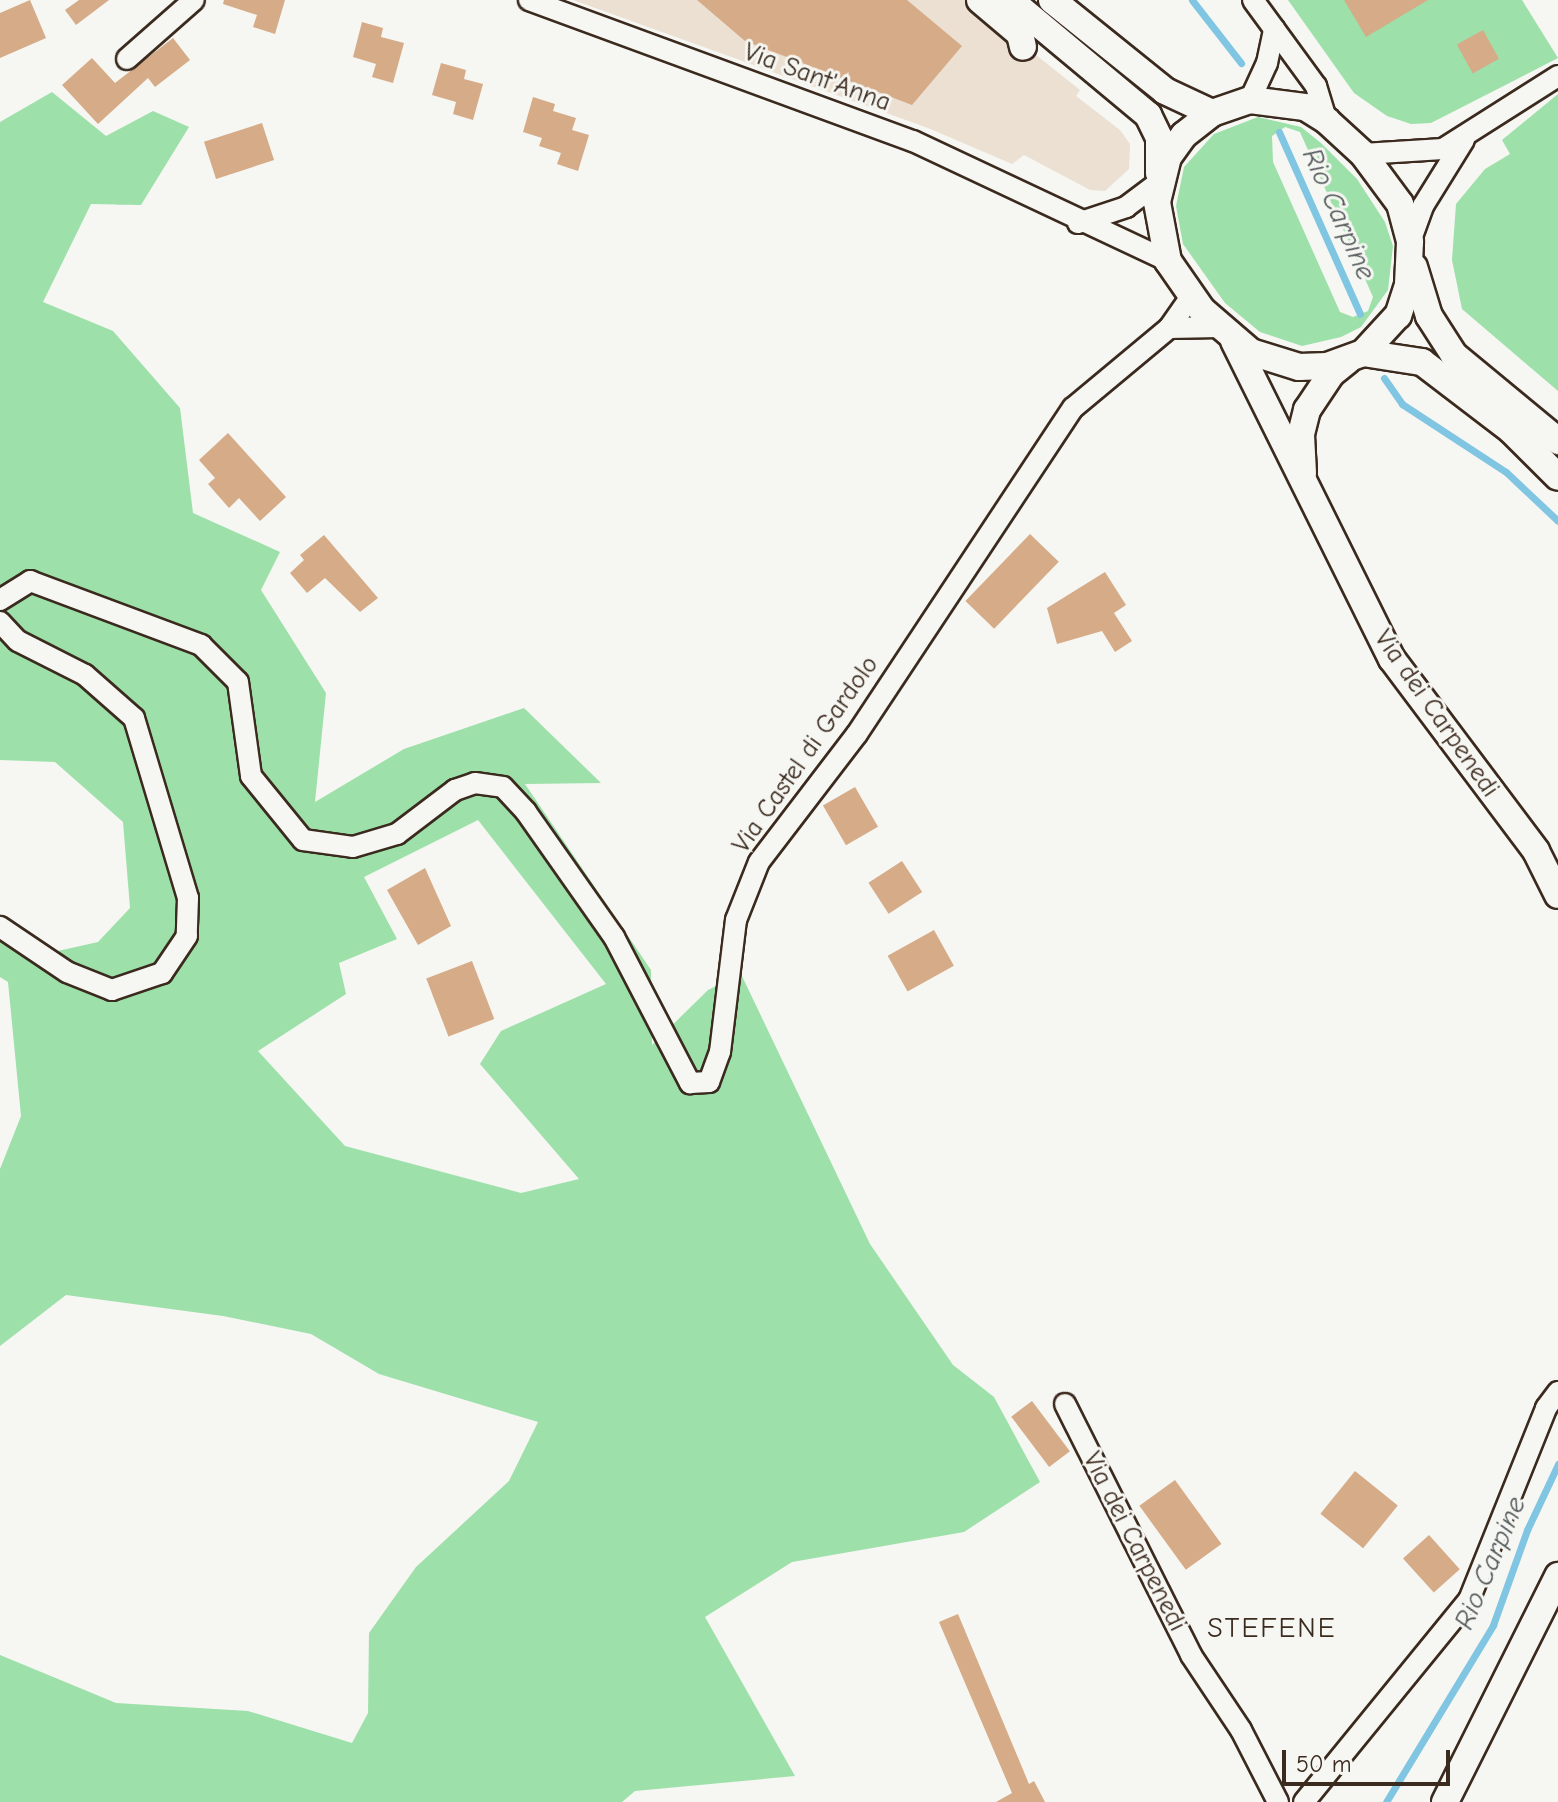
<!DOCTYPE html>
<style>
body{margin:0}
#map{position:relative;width:1558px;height:1802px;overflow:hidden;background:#f6f6f2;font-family:"Comic Neue",sans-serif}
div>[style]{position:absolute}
.built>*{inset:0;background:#ece0d2}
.green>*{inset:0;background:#9de0aa}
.stream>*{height:7px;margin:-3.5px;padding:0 3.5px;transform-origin:3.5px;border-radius:3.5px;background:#80c5e1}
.building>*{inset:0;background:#d6ab87;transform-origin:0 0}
.roads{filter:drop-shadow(2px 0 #3b2a1e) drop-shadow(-2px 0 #3b2a1e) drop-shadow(0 2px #3b2a1e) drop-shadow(0 -2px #3b2a1e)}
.minor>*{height:20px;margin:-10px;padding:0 10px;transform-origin:10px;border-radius:10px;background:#f6f6f2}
.secondary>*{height:26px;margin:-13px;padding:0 13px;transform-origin:13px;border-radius:13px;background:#f6f6f2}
span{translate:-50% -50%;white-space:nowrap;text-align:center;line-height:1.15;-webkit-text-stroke:6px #f6f6f2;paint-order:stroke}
.street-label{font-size:26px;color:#3b2a1e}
.water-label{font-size:28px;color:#505858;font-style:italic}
.neighbourhood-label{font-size:28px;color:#3b2a1e;letter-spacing:2px}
.scale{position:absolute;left:1282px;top:1750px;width:168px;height:36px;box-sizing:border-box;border:4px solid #3b2a1e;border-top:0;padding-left:10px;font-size:24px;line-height:28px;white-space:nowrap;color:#3b2a1e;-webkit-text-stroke:6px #f6f6f2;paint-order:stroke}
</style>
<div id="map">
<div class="built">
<div style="clip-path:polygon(573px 0,967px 0,1080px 90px,1076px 96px,1120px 130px,1130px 144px,1129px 169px,1105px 191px,1090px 190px,1024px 155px,1012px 164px,928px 128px)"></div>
</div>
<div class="green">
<div style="clip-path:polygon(1288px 0,1522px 0,1558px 58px,1431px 123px,1411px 124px,1387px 116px,1354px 93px)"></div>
<div style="clip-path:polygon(evenodd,52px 92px,106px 136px,153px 111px,189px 127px,141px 205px,91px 204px,43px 302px,113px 331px,180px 408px,193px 513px,280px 552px,261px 590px,326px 693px,315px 802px,404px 749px,524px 708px,601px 783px,525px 784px,651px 970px,652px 1045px,708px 990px,741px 974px,870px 1244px,953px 1365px,994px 1397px,1040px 1482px,964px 1532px,792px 1562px,705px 1617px,795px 1776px,635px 1791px,622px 1802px,0 1802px,0 1655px,116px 1703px,248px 1711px,352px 1743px,368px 1713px,369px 1633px,416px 1567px,509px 1481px,538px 1422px,379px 1374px,311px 1334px,223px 1316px,66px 1295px,0 1346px,0 1169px,21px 1116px,8px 982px,0 977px,0 936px,40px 955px,98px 942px,130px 908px,123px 822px,55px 762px,0 760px,0 122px,52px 92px,478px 820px,606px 984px,501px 1031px,480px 1064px,579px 1179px,521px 1193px,345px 1146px,258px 1051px,346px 994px,339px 963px,397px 939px,364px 877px,478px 820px)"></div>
<div style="clip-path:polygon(1558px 94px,1558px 391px,1462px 309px,1452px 260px,1456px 204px,1485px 169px,1510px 154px,1502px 140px)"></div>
<div style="clip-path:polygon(evenodd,1258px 117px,1301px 127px,1321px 143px,1357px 179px,1385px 222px,1393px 246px,1388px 290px,1361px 327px,1341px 337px,1302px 346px,1260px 332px,1225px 303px,1183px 244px,1176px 206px,1184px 167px,1214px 134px,1258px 117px,1285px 127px,1300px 132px,1373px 297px,1368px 311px,1353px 317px,1340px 312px,1273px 162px,1272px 136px,1285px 127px)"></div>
</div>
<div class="stream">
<div style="left:1192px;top:0;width:80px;rotate:52.1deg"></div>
<div style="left:1279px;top:132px;width:199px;rotate:66deg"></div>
<div style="left:1384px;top:378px;width:32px;rotate:55deg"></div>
<div style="left:1402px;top:404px;width:124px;rotate:33.2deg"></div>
<div style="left:1506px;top:472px;width:71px;rotate:43.3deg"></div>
<div style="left:1386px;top:1802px;width:207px;rotate:-58.8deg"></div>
<div style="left:1493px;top:1625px;width:101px;rotate:-70.3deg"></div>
<div style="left:1527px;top:1530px;width:73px;rotate:-64.8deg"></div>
</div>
<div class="building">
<div style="clip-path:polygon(30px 0,46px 38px,0 58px,0 13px)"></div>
<div style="clip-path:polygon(79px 0,109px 0,76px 25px,65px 10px)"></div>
<div style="clip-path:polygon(224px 0,285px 0,275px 34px,253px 27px,257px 15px,223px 4px)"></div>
<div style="clip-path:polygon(697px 0,907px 0,962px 46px,912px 105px,745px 41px)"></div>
<div style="clip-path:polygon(1344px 0,1428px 0,1366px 37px)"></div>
<div style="clip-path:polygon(362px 22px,383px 28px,381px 37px,404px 43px,393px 83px,372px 77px,376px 64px,353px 57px)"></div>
<div style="left:1483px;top:30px;width:33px;height:30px;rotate:61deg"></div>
<div style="clip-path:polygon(173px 38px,190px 60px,155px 87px,148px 78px,98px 124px,62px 85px,92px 58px,115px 83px)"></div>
<div style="clip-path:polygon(441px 63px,466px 70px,464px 79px,483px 84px,473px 120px,453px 114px,456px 102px,432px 95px)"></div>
<div style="clip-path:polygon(533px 97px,555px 104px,553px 111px,576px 118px,572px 130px,589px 135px,578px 171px,557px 164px,561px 153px,539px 146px,542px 138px,523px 132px)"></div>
<div style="left:262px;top:123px;width:39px;height:61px;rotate:72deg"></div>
<div style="clip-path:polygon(228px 433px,286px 497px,260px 521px,239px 498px,229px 508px,208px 484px,215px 478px,199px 460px)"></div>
<div style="left:1030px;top:534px;width:40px;height:93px;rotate:44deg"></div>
<div style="clip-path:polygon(324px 535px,378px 598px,360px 612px,325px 578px,307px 593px,290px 573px,304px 560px,300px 555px)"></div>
<div style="clip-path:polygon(1105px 572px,1126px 605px,1114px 613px,1132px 641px,1115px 652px,1102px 631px,1057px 644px,1047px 608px)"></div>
<div style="left:855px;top:787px;width:46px;height:37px;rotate:60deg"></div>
<div style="left:902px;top:861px;width:37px;height:40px;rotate:57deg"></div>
<div style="clip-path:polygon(425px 868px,451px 926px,418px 945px,387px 890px)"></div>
<div style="left:934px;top:930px;width:41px;height:53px;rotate:61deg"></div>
<div style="left:472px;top:961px;width:62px;height:49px;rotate:69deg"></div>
<div style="left:1032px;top:1401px;width:63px;height:26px;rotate:53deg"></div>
<div style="left:1355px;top:1471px;width:55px;height:55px;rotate:39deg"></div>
<div style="left:1175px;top:1480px;width:79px;height:44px;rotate:54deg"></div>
<div style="left:1429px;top:1535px;width:46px;height:35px;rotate:48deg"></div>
<div style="clip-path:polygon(958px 1614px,1029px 1784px,1034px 1781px,1045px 1802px,996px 1802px,1012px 1793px,939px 1622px)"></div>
</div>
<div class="roads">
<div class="minor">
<div style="left:529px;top:0;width:409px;rotate:20.2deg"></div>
<div style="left:913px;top:141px;width:282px;rotate:25.2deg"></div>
<div style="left:1253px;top:0;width:107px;rotate:53.8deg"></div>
<div style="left:1316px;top:86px;width:37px;rotate:73deg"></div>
<div style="left:127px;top:59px;width:89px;rotate:-41.4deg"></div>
<div style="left:1250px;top:100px;width:41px;rotate:-65.3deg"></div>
<div style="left:1267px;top:63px;width:35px;rotate:-78deg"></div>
<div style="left:1363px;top:154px;width:80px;rotate:-3.6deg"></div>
<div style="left:1443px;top:149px;width:136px;rotate:-32.4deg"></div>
<div style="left:1078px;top:223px;width:51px;rotate:-18.4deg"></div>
<div style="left:1126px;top:207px;width:40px;rotate:-37deg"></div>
<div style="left:1410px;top:242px;width:38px;rotate:-70deg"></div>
<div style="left:1423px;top:206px;width:78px;rotate:-58.2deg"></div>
<div style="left:1169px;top:328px;width:51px;rotate:-1.1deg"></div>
<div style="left:0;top:600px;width:36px;rotate:-32deg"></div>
<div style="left:30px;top:581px;width:183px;rotate:20.5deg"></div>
<div style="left:201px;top:645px;width:52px;rotate:45deg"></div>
<div style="left:238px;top:682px;width:95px;rotate:82.1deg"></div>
<div style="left:251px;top:776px;width:82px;rotate:50.9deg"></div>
<div style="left:303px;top:840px;width:50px;rotate:8deg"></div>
<div style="left:353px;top:847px;width:46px;rotate:-16.5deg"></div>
<div style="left:397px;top:834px;width:73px;rotate:-37.2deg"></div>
<div style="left:455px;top:790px;width:21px;rotate:-19deg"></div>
<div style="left:475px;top:783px;width:28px;rotate:8deg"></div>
<div style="left:503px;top:787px;width:34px;rotate:47deg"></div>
<div style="left:526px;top:812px;width:153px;rotate:54.9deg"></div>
<div style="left:614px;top:937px;width:165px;rotate:62.5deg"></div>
<div style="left:690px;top:1083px;width:19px;rotate:-3deg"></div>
<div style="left:709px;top:1082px;width:32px;rotate:-70deg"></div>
<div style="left:720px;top:1052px;width:133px;rotate:-83.1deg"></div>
<div style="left:736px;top:920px;width:62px;rotate:-68.4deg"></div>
<div style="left:759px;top:862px;width:161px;rotate:-52.6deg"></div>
<div style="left:857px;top:734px;width:391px;rotate:-56.5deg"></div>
<div style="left:1073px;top:408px;width:125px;rotate:-39.8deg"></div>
<div style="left:1169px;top:328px;width:39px;rotate:-55deg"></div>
<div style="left:0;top:622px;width:26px;rotate:47deg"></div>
<div style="left:18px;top:641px;width:75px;rotate:26.9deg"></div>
<div style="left:85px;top:675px;width:65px;rotate:41.3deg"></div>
<div style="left:134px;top:718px;width:188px;rotate:73.3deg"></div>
<div style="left:188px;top:898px;width:38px;rotate:92deg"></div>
<div style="left:187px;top:936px;width:45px;rotate:124deg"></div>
<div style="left:162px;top:973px;width:53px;rotate:161.2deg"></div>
<div style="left:112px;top:990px;width:48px;rotate:-158.2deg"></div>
<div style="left:67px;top:972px;width:81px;rotate:-146.1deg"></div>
<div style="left:1065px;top:1404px;width:281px;rotate:63.3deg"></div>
<div style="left:1191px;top:1655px;width:90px;rotate:56.3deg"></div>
<div style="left:1241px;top:1730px;width:81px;rotate:62.8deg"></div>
<div style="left:1304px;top:1802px;width:261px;rotate:-50.8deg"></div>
<div style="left:1469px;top:1600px;width:207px;rotate:-68.1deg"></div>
<div style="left:1546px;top:1408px;width:20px;rotate:-53deg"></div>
</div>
<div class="secondary">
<div style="left:980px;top:0;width:52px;rotate:40.4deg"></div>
<div style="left:1020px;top:34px;width:13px;rotate:77deg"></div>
<div style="left:1010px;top:0;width:180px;rotate:39.8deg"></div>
<div style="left:1148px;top:115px;width:25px;rotate:64deg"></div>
<div style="left:1159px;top:138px;width:35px;rotate:90deg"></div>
<div style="left:1052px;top:0;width:145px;rotate:38.8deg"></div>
<div style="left:1165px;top:91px;width:52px;rotate:25.1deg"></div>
<div style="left:1250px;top:100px;width:55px;rotate:7.3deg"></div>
<div style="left:1305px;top:107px;width:26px;rotate:32deg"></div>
<div style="left:1327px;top:121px;width:49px;rotate:42.5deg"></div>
<div style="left:1363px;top:154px;width:62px;rotate:53.5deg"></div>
<div style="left:1400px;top:204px;width:39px;rotate:75deg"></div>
<div style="left:1410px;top:242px;width:43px;rotate:92.7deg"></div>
<div style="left:1408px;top:285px;width:32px;rotate:108deg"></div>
<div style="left:1398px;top:315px;width:52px;rotate:132.6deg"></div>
<div style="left:1363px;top:353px;width:38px;rotate:160deg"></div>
<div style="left:1327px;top:366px;width:28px;rotate:178deg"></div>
<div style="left:1299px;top:367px;width:50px;rotate:-162.6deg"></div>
<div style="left:1251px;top:352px;width:65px;rotate:-139.4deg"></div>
<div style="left:1202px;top:310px;width:60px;rotate:-124.8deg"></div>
<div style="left:1168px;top:261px;width:60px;rotate:-100.6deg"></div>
<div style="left:1157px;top:202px;width:46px;rotate:-76.3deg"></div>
<div style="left:1168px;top:157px;width:27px;rotate:-54deg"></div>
<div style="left:1184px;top:135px;width:36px;rotate:-38deg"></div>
<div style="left:1212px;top:113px;width:40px;rotate:-18.9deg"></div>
<div style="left:1414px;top:267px;width:51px;rotate:73deg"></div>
<div style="left:1429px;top:316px;width:46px;rotate:57.3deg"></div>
<div style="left:1454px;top:355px;width:135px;rotate:39.6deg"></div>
<div style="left:1234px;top:341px;width:355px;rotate:63.6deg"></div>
<div style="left:1392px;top:659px;width:240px;rotate:53.1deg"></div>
<div style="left:1536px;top:851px;width:49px;rotate:63.4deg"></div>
<div style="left:1363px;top:353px;width:60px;rotate:8.7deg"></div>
<div style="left:1422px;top:362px;width:112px;rotate:37.4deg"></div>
<div style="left:1511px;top:430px;width:66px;rotate:45deg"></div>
<div style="left:1303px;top:473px;width:39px;rotate:-93deg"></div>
<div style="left:1301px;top:434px;width:25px;rotate:-76deg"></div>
<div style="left:1307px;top:410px;width:43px;rotate:-56.3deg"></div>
<div style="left:1331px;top:374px;width:22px;rotate:-39deg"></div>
<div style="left:1445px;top:1802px;width:253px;rotate:-63.4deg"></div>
</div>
</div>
<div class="street-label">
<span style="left:817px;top:78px;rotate:20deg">Via Sant'Anna</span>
<span style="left:1436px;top:714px;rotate:55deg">Via dei Carpenedi</span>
<span style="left:806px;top:755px;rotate:-55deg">Via Castel di Gardolo</span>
<span style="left:1134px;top:1542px;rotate:63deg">Via dei Carpenedi</span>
</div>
<div class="water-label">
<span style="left:1339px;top:214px;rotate:66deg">Rio Carpine</span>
<span style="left:1490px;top:1563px;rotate:-67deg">Rio Carpine</span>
</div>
<div class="neighbourhood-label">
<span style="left:1272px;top:1628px">STEFENE</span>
</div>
<div class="scale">50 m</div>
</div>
